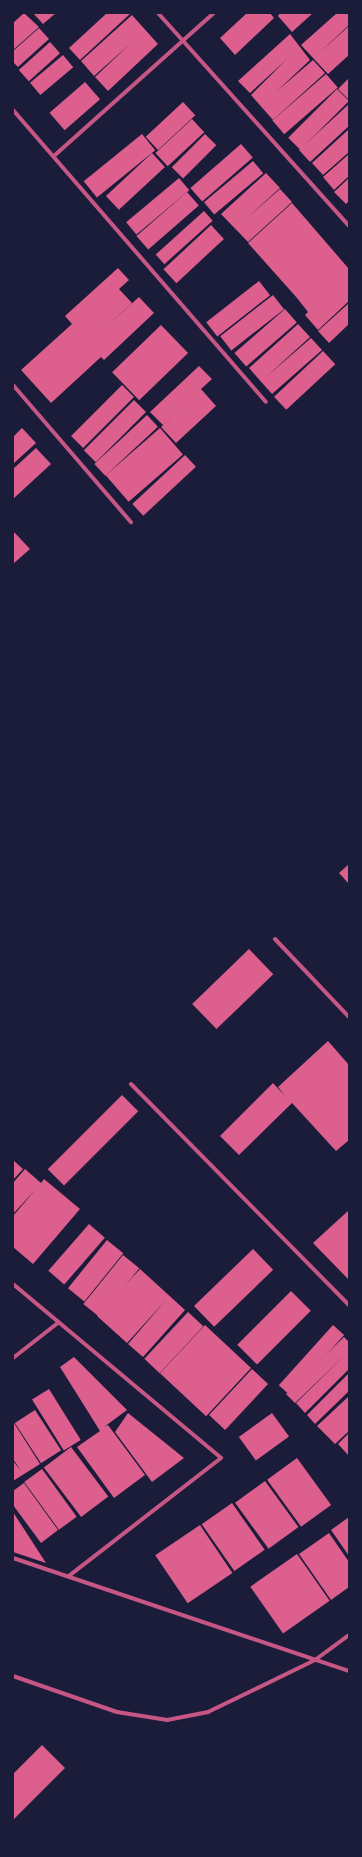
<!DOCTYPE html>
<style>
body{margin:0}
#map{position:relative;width:362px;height:1857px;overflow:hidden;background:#1b1b3a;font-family:"Fira Sans Condensed",sans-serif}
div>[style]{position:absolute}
.building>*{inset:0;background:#dd5f8e;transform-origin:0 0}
.minor>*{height:4px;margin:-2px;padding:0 2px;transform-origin:2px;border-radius:2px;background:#c65784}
span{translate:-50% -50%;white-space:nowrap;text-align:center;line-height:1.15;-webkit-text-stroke:3px #1b1b3a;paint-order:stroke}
.frame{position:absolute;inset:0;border:14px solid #1b1b3a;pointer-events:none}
</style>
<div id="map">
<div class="building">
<div style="clip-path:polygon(24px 13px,39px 27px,13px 50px,13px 23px)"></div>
<div style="clip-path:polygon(33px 13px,56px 13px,43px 24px)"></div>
<div style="clip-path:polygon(107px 13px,131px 13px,80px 60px,69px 48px)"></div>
<div style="clip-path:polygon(247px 13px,270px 13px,274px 18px,235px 55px,220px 38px)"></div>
<div style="clip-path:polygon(280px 13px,313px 13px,292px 32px,278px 16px)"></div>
<div style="clip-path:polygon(337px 13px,349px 13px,349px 25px,319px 53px,349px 26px,349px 55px,328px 74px,301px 45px)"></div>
<div style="clip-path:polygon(132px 15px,158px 44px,108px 91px,95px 77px,130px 44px,94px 76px,81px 61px)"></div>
<div style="clip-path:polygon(39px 28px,49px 39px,18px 67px,13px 62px,13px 51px)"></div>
<div style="clip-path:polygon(290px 34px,310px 60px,277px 91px,313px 60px,325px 73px,273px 120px,251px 95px,286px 60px,250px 93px,238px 81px)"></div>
<div style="left:50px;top:42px;width:15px;height:42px;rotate:48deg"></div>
<div style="left:63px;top:55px;width:16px;height:43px;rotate:50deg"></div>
<div style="left:326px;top:74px;width:18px;height:71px;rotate:49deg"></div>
<div style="clip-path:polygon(349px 78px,349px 100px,338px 89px)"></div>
<div style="left:85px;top:82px;width:23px;height:47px;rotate:49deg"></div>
<div style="left:337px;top:89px;width:17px;height:69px;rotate:45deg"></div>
<div style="left:183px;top:102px;width:18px;height:51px;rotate:47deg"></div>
<div style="clip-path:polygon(349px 104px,349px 126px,310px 162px,299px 150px)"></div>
<div style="left:192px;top:119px;width:18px;height:50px;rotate:47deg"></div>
<div style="clip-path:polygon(349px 129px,349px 152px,323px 175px,312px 163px)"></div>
<div style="left:142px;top:134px;width:21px;height:75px;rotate:51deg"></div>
<div style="left:205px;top:134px;width:16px;height:47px;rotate:45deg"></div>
<div style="left:241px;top:144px;width:18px;height:67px;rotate:49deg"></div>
<div style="left:152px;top:153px;width:19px;height:63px;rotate:47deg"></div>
<div style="clip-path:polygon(349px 154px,349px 176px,334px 190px,323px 177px)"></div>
<div style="left:253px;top:161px;width:16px;height:64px;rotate:50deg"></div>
<div style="clip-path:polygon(266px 173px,280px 188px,239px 225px,280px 189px,292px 202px,248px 242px,221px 214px)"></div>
<div style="left:179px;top:178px;width:16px;height:69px;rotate:50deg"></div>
<div style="clip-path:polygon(349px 178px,349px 201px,346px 204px,334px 192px)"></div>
<div style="left:187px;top:192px;width:18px;height:67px;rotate:49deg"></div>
<div style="clip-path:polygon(292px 203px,349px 269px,349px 301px,318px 330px,305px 315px,308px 312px,297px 298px,248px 243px)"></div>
<div style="left:204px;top:211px;width:13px;height:65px;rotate:48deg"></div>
<div style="left:211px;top:225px;width:19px;height:65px;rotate:47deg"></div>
<div style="clip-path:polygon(118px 268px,129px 280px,119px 289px,132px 303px,100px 332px,139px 297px,154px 313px,104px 360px,101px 357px,51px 403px,21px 370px,72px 324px,65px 316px)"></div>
<div style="left:259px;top:281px;width:18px;height:67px;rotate:52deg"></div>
<div style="left:273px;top:295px;width:18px;height:67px;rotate:52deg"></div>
<div style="clip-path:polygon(349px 303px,349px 324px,329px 343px,318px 331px)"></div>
<div style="left:285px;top:309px;width:18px;height:67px;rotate:49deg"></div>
<div style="clip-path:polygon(298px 324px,310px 337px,266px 377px,311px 338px,322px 350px,272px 394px,249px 368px)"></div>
<div style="left:161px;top:325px;width:39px;height:68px;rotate:46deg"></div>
<div style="left:323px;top:351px;width:18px;height:67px;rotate:47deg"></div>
<div style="clip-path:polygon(199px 366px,212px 379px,201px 389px,216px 406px,176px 443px,161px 427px,191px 399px,163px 425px,150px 412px)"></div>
<div style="left:122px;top:385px;width:17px;height:72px;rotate:45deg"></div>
<div style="left:134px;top:400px;width:17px;height:71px;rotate:45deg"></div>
<div style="left:147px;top:415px;width:16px;height:72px;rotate:47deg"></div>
<div style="clip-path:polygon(22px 428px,36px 443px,13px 464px,13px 437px)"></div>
<div style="left:160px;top:428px;width:35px;height:72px;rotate:49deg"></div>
<div style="clip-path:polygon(36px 448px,51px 464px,13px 499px,13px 469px)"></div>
<div style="left:185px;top:455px;width:16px;height:72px;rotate:47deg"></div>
<div style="clip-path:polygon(13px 531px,30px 549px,13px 564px)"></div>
<div style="clip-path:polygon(349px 864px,349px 884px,339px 873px)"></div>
<div style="left:249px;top:949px;width:35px;height:79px;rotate:46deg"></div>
<div style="clip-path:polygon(328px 1041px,349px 1065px,349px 1140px,336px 1151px,292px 1103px,239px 1155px,220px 1136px,273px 1083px,285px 1096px,278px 1087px)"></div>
<div style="left:122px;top:1095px;width:23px;height:105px;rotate:45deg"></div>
<div style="clip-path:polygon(13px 1160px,23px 1169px,13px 1180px)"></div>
<div style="clip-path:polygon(25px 1169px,41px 1183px,44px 1179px,80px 1209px,33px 1264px,13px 1247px,13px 1216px,36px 1189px,13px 1214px,13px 1183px)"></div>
<div style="clip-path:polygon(349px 1210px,349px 1280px,313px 1243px)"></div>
<div style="left:89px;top:1224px;width:21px;height:62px;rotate:41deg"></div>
<div style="left:107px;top:1240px;width:21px;height:62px;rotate:39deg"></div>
<div style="left:253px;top:1249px;width:29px;height:82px;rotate:46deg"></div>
<div style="left:123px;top:1255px;width:21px;height:63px;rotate:39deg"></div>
<div style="clip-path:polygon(140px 1269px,185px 1310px,143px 1357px,128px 1344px,166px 1300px,127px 1343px,97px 1316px)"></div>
<div style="left:291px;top:1291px;width:28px;height:76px;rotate:45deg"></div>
<div style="left:188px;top:1312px;width:21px;height:64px;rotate:43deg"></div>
<div style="left:205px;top:1325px;width:63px;height:66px;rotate:43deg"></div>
<div style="left:333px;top:1325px;width:15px;height:81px;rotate:42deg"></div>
<div style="clip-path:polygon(344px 1337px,349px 1342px,349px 1369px,305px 1413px,296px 1403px,348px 1352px,295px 1403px,286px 1394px)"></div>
<div style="clip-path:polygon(74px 1357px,127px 1410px,104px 1427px,108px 1425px,145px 1475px,114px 1498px,77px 1447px,100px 1431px,60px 1367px)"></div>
<div style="left:252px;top:1369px;width:22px;height:63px;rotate:43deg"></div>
<div style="clip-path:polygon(349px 1373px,349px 1391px,315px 1424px,307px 1415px)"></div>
<div style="left:49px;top:1389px;width:60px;height:20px;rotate:58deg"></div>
<div style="clip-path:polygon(349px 1396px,349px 1431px,335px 1444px,317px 1426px)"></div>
<div style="left:35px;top:1410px;width:48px;height:24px;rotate:57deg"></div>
<div style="clip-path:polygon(128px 1413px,184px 1458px,152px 1482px,115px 1432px)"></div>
<div style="left:272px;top:1413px;width:29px;height:41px;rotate:54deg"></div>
<div style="clip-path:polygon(14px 1423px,40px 1464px,13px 1481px,13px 1461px,21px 1471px,13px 1459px)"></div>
<div style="clip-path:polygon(349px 1433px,349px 1456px,338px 1444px)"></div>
<div style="left:71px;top:1447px;width:62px;height:34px;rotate:53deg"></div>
<div style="left:297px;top:1458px;width:58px;height:37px;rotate:54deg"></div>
<div style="left:42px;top:1469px;width:59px;height:22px;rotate:54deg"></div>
<div style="left:265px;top:1481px;width:57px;height:37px;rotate:54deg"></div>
<div style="clip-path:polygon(24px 1483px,58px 1530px,41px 1543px,13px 1505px,13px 1491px)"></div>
<div style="left:232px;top:1503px;width:57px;height:37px;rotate:55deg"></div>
<div style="clip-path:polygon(13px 1512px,46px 1563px,13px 1552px)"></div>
<div style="clip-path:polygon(349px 1517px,349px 1556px,331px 1530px)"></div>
<div style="left:200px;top:1525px;width:58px;height:54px;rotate:56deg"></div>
<div style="clip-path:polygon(329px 1533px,349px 1562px,349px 1587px,331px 1600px,299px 1554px)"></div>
<div style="left:297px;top:1554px;width:57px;height:57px;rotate:55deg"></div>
<div style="clip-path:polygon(42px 1745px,65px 1768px,13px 1820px,13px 1774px)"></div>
</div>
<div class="minor">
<div style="left:158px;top:13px;width:286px;rotate:48.1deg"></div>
<div style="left:13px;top:110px;width:386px;rotate:49.1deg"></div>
<div style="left:55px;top:155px;width:213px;rotate:-41.8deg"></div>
<div style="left:13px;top:385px;width:181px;rotate:49.3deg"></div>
<div style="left:275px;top:939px;width:108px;rotate:46.5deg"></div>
<div style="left:131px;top:1084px;width:310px;rotate:45.4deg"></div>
<div style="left:13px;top:1284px;width:271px;rotate:39.9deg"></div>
<div style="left:221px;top:1458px;width:192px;rotate:142.2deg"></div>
<div style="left:13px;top:1358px;width:58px;rotate:-38deg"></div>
<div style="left:13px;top:1558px;width:354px;rotate:18.6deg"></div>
<div style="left:13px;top:1676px;width:110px;rotate:19.1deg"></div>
<div style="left:117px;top:1712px;width:51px;rotate:9.1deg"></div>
<div style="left:167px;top:1720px;width:42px;rotate:-11deg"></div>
<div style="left:208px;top:1712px;width:119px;rotate:-25.9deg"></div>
<div style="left:315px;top:1660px;width:42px;rotate:-36.3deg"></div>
</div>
<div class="frame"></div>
</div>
